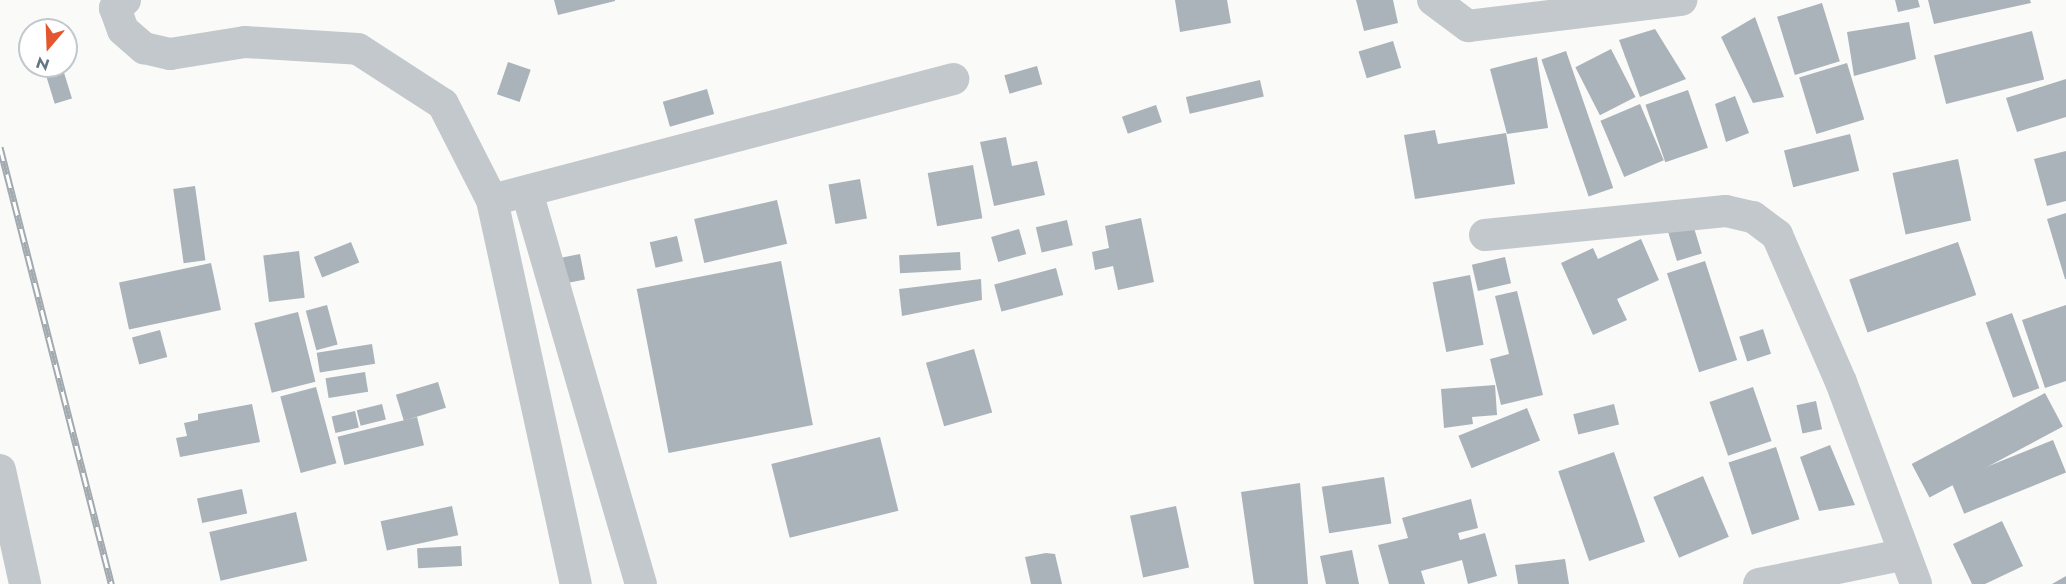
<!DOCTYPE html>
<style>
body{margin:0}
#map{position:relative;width:2066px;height:584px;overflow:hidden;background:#fafaf8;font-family:Jost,sans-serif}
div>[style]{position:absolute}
.building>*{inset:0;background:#aab3b9;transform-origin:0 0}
.minor>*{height:32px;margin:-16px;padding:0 16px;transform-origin:16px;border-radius:16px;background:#c3c8cc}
.rail>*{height:7px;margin-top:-3.5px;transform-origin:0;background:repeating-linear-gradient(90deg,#fff 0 14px,#a2aab0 0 28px);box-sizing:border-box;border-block:2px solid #a2aab0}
span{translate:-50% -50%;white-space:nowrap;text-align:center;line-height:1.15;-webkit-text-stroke:6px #fff;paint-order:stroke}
.north{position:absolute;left:18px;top:18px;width:60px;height:60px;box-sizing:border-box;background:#fff;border:2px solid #c1c8cd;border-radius:50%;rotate:199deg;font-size:16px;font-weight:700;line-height:24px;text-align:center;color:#657683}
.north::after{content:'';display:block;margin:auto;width:21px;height:27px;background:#e4572e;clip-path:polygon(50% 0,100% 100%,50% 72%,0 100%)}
</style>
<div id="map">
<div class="building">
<div style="clip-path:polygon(554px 0,615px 0,615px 1px,558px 15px)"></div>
<div style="clip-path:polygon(1175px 0,1227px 0,1231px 23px,1180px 32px)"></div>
<div style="clip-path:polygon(1356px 0,1393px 0,1398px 23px,1364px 31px)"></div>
<div style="clip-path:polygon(1895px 0,1918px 0,1920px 7px,1898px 12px)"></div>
<div style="clip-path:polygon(1928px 0,2030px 0,2031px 3px,1934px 24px)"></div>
<div style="left:1822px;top:3px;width:61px;height:47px;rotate:73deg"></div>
<div style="clip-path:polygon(1755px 17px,1784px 97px,1753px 103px,1721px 37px)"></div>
<div style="clip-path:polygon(1909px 22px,1916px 59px,1854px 76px,1847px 32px)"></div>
<div style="clip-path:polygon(1655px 29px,1686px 79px,1640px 97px,1619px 40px)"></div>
<div style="left:2032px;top:31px;width:50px;height:101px;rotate:76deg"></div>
<div style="left:1393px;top:41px;width:28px;height:36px;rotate:73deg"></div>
<div style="left:1611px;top:49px;width:54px;height:40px;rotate:63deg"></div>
<div style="left:1566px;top:51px;width:145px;height:26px;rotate:71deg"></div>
<div style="clip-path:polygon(1537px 57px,1548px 128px,1507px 134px,1490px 69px)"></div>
<div style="left:508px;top:62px;width:24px;height:34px;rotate:19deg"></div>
<div style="left:1847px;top:63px;width:59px;height:50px;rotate:73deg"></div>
<div style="left:62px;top:66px;width:34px;height:18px;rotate:73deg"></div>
<div style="left:1037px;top:66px;width:19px;height:34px;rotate:74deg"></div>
<div style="clip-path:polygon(2066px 79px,2066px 117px,2017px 132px,2006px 98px)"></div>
<div style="left:1260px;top:80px;width:17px;height:76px;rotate:77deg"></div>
<div style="left:707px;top:89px;width:26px;height:46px;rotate:74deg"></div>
<div style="left:1688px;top:90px;width:61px;height:45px;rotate:71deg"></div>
<div style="clip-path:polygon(1735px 96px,1749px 133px,1726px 142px,1715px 104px)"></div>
<div style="left:1640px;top:104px;width:61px;height:43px;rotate:67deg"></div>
<div style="left:1156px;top:105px;width:18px;height:36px;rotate:71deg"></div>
<div style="clip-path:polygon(1435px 130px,1438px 144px,1506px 133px,1515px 184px,1415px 199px,1404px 135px)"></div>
<div style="left:1850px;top:134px;width:38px;height:68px;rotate:76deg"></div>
<div style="clip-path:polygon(1006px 137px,1012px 166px,1037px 161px,1045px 195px,994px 206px,980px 142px)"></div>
<div style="clip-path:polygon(2066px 151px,2066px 201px,2047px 206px,2034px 159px)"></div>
<div style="left:1958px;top:159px;width:63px;height:67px;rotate:78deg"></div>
<div style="left:973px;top:165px;width:54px;height:46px;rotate:80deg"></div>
<div style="left:860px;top:179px;width:40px;height:32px;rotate:80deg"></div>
<div style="left:195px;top:186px;width:75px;height:22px;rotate:82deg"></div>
<div style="left:777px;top:200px;width:45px;height:85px;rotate:77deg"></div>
<div style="clip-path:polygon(2066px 213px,2066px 279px,2065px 279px,2047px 219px)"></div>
<div style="clip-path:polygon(1141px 218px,1154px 282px,1118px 290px,1113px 266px,1095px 270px,1092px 252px,1109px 248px,1105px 226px)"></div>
<div style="left:1691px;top:218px;width:37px;height:26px;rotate:73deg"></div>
<div style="left:1067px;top:220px;width:26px;height:32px;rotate:77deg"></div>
<div style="left:1019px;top:229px;width:26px;height:29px;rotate:74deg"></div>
<div style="left:677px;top:236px;width:26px;height:28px;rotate:77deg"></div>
<div style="clip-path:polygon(1641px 239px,1659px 280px,1617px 299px,1627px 320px,1593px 335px,1561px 263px,1593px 248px,1598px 259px)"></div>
<div style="left:351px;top:242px;width:22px;height:40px;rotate:68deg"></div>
<div style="left:1958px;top:242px;width:56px;height:115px;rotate:71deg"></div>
<div style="left:299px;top:251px;width:47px;height:36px;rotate:83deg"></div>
<div style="left:960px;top:252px;width:18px;height:61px;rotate:87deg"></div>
<div style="left:580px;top:254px;width:26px;height:27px;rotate:79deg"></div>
<div style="left:1505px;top:257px;width:27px;height:34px;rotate:77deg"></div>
<div style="left:781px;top:261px;width:167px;height:147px;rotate:79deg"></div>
<div style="left:1705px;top:261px;width:104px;height:40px;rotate:72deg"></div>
<div style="left:211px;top:263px;width:48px;height:94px;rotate:78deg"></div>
<div style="left:1056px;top:268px;width:28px;height:64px;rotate:75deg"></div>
<div style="left:1470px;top:275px;width:71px;height:38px;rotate:79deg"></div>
<div style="clip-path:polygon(981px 279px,982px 300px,902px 316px,899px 289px)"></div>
<div style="clip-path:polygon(1517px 291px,1543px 395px,1501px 405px,1490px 359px,1509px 354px,1495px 296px)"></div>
<div style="left:327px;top:305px;width:41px;height:22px;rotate:75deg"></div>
<div style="clip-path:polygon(2066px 305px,2066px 381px,2045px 388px,2022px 320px)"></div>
<div style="left:298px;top:312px;width:72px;height:45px;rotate:76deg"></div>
<div style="left:2012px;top:313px;width:80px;height:28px;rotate:70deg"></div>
<div style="left:1763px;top:329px;width:26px;height:25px;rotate:72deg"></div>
<div style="left:160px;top:330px;width:28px;height:29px;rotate:75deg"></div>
<div style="left:372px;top:344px;width:20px;height:56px;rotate:81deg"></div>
<div style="left:974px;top:349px;width:66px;height:50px;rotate:74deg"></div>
<div style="left:365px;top:372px;width:20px;height:40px;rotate:81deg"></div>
<div style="left:438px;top:382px;width:27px;height:44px;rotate:73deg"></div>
<div style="clip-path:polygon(1495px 385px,1497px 415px,1472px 417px,1473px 424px,1444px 428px,1441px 389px)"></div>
<div style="left:316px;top:387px;width:79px;height:37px;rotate:75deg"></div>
<div style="left:1753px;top:387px;width:57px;height:46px;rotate:71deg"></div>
<div style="left:2045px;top:393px;width:38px;height:151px;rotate:62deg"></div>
<div style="left:1816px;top:401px;width:29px;height:20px;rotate:78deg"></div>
<div style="clip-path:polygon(252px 404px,260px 442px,180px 457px,176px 438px,187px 436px,184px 423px,198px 420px,198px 414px)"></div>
<div style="left:382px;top:404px;width:16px;height:26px;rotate:76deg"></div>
<div style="left:1614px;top:404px;width:21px;height:42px;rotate:76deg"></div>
<div style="left:1527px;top:408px;width:35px;height:74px;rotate:68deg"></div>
<div style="left:355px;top:411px;width:17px;height:24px;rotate:77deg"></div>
<div style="left:417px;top:417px;width:29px;height:82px;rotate:76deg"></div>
<div style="left:880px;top:437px;width:76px;height:112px;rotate:76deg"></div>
<div style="left:2053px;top:440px;width:35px;height:110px;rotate:68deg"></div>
<div style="clip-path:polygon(1830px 445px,1855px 505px,1819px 511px,1800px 457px)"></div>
<div style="left:1776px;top:447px;width:76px;height:50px;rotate:72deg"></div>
<div style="left:1614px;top:452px;width:95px;height:59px;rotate:71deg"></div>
<div style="left:1703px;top:476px;width:66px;height:54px;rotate:67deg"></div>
<div style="left:1384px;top:477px;width:47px;height:63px;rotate:81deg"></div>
<div style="clip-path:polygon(1300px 483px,1308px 584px,1254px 584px,1241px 492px)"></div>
<div style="left:242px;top:489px;width:25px;height:46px;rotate:78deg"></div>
<div style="clip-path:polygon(1471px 499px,1478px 528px,1458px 533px,1460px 540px,1485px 533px,1497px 576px,1468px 584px,1462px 560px,1421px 571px,1425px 584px,1389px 584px,1378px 545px,1408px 538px,1402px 518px)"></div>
<div style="left:452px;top:506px;width:30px;height:73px;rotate:78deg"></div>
<div style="left:1176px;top:506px;width:63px;height:47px;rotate:78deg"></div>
<div style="left:296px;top:512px;width:50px;height:89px;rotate:77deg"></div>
<div style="clip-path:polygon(2002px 521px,2023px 566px,1985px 584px,1972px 584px,1953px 544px)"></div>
<div style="left:461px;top:546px;width:20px;height:44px;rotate:87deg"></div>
<div style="clip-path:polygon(1352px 550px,1359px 584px,1326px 584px,1320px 556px)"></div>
<div style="clip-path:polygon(1046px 553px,1055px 554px,1062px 584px,1031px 584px,1025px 557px)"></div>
<div style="clip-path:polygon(1565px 559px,1569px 584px,1518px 584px,1515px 565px)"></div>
<div style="clip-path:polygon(2066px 576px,2066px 584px,2052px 584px)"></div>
</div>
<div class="minor">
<div style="left:125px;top:0;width:13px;rotate:141deg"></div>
<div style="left:115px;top:8px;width:23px;rotate:70deg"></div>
<div style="left:123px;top:30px;width:28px;rotate:41deg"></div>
<div style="left:144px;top:48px;width:27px;rotate:13deg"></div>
<div style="left:170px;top:54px;width:76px;rotate:-9.1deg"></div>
<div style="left:245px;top:42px;width:113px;rotate:3.5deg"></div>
<div style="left:358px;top:49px;width:101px;rotate:32.9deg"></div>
<div style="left:443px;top:104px;width:108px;rotate:63deg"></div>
<div style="left:492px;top:200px;width:393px;rotate:77.7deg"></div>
<div style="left:1433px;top:0;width:44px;rotate:36.6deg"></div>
<div style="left:1468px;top:26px;width:215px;rotate:-7deg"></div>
<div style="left:527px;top:192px;width:408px;rotate:73.8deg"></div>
<div style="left:492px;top:200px;width:477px;rotate:-14.7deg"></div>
<div style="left:1485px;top:235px;width:242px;rotate:-5.7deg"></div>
<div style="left:1726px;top:211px;width:28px;rotate:13deg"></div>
<div style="left:1753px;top:217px;width:30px;rotate:37deg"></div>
<div style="left:1777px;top:235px;width:160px;rotate:66.5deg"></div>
<div style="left:1841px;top:382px;width:215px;rotate:69.6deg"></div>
<div style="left:0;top:470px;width:117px;rotate:77.6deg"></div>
<div style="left:1759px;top:584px;width:146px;rotate:-11.5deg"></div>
</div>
<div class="rail">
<div style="left:0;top:147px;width:451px;rotate:75.7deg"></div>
</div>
<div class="north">N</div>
</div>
